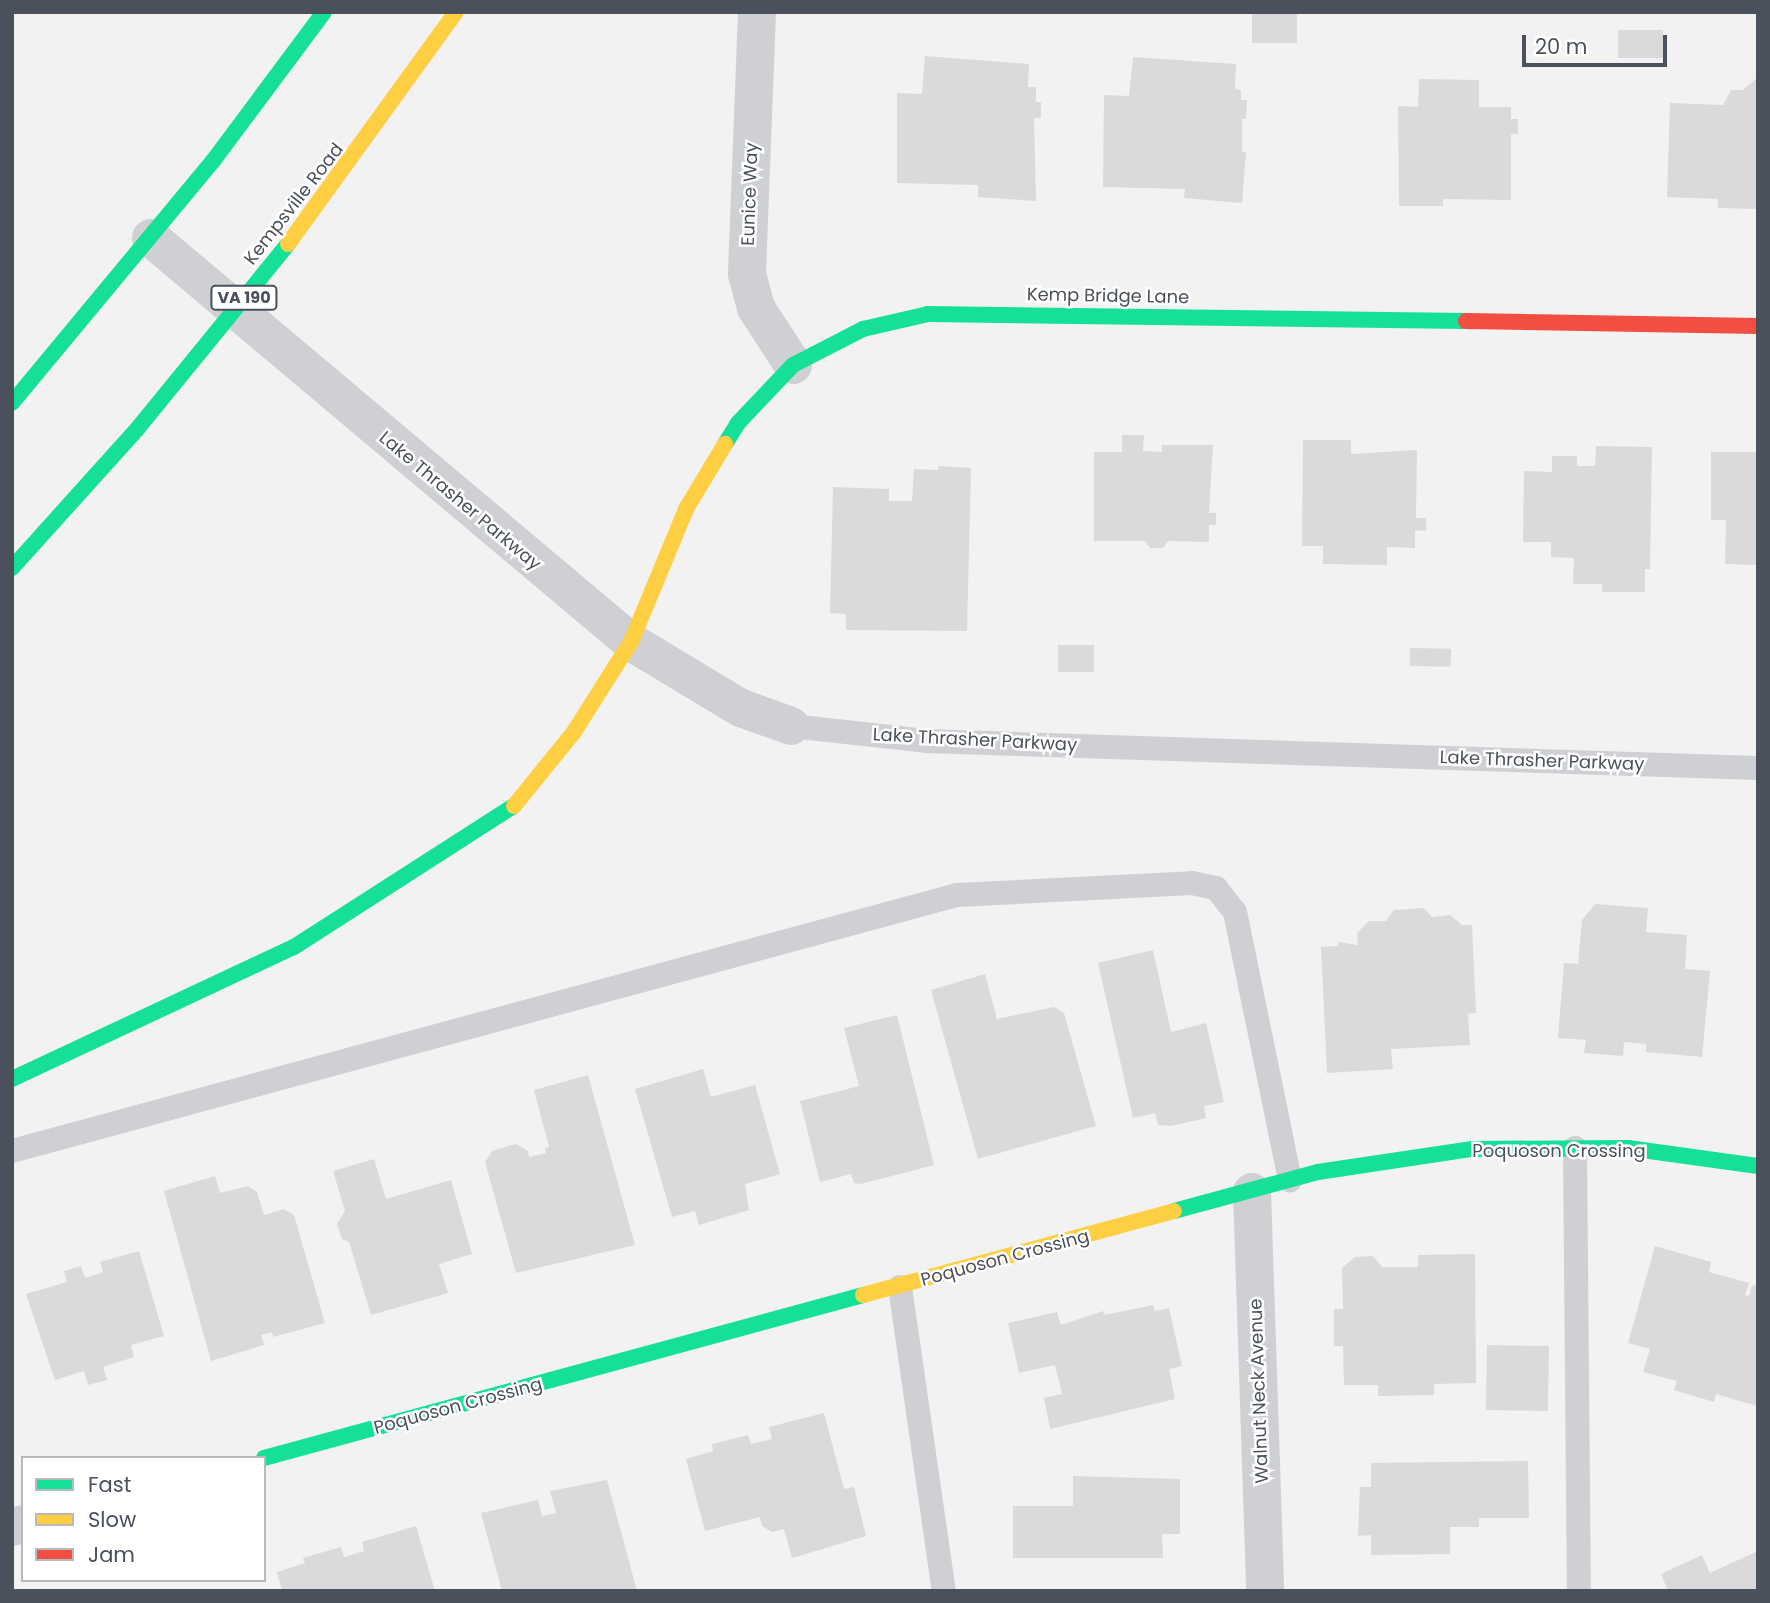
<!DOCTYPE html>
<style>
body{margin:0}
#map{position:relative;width:1770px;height:1603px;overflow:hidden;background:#f2f2f2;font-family:Poppins,sans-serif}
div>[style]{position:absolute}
.building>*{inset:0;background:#dadadc;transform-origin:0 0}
.lane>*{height:24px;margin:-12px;padding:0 12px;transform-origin:12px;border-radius:12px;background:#ced0d3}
.street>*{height:38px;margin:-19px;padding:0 19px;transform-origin:19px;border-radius:19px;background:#ced0d3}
.fast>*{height:16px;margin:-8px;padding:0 8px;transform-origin:8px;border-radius:8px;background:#16e098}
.slow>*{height:16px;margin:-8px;padding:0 8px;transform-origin:8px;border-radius:8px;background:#ffcf43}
.jam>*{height:16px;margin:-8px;padding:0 8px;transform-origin:8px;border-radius:8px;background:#f24e42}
span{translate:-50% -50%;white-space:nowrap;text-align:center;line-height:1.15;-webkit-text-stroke:5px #fff;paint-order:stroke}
.shield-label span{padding:2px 5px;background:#fff;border:2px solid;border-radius:5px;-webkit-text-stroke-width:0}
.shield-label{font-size:16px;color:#4b505d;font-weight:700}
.street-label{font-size:18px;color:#4b505d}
.frame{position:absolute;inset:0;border:14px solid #4b505d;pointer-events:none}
.legend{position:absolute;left:21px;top:1456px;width:245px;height:126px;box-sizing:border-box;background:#fff;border:2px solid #b7b9be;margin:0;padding:9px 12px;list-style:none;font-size:21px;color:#4b505d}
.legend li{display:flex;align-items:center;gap:14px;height:35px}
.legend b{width:35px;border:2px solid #b7b9be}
.scale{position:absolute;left:1522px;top:35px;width:145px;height:32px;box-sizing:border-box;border:4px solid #4b505d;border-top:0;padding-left:9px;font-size:21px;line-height:24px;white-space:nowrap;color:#4b505d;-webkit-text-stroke:5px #fff;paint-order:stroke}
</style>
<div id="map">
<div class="building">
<div style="left:1252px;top:12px;width:45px;height:31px"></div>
<div style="left:1618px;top:30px;width:45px;height:28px"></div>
<div style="clip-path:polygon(925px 56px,1029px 64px,1028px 87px,1036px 87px,1036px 102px,1041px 102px,1041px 118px,1034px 118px,1036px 201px,978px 197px,978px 185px,897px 183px,897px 93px,922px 94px)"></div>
<div style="clip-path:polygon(1133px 57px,1236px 64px,1235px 89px,1241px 90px,1241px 100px,1247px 100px,1246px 119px,1242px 119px,1242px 152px,1246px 152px,1242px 203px,1184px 198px,1185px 189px,1103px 187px,1104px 95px,1129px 96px)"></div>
<div style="clip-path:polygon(1758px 77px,1758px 209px,1718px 208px,1718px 199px,1667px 197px,1670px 103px,1723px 105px,1731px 90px,1743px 90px)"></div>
<div style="clip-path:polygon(1419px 79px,1479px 80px,1479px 107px,1511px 107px,1511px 119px,1518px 119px,1518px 134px,1511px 134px,1511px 200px,1443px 199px,1443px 206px,1399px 206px,1398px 106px,1418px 107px)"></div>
<div style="clip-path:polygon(1122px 435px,1144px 435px,1143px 451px,1162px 452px,1162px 445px,1213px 445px,1209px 513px,1216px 513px,1216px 525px,1209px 525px,1209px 542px,1168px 541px,1163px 548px,1150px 548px,1145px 541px,1094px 541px,1094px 452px,1122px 452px)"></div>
<div style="clip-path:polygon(1303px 440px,1351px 440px,1351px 454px,1417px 450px,1416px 518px,1426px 518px,1426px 531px,1415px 530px,1415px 548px,1387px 547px,1387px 565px,1323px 564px,1323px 546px,1302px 546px)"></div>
<div style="clip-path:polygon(1596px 446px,1652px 447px,1650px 569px,1645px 569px,1645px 592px,1602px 592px,1602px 584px,1573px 584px,1574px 558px,1551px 557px,1551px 542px,1523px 542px,1524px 471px,1552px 472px,1552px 456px,1577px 456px,1577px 466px,1595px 466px)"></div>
<div style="clip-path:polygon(1711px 452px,1758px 452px,1758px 565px,1725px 564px,1726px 520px,1711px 520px)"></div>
<div style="clip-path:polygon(938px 466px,971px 468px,967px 631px,846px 630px,846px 614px,830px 613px,833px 487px,889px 489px,889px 501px,912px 501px,914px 469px,938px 470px)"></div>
<div style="left:1058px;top:645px;width:36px;height:27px"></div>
<div style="left:1410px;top:648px;width:41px;height:18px;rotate:1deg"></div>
<div style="clip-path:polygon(1595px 904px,1648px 908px,1646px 932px,1687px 935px,1685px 969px,1710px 971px,1702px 1057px,1646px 1052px,1646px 1044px,1624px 1042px,1623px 1056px,1584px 1053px,1586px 1040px,1558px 1038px,1564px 963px,1578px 964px,1582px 920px)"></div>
<div style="clip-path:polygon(1424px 908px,1432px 917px,1450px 915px,1462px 925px,1472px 925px,1476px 1013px,1468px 1014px,1470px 1045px,1391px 1049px,1393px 1069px,1327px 1073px,1321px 947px,1338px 946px,1338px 942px,1358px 945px,1357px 933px,1369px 921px,1386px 921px,1394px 910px)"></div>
<div style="clip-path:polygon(1153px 950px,1171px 1032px,1206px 1023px,1224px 1102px,1204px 1106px,1206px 1118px,1171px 1126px,1158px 1125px,1155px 1113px,1133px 1118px,1098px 963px)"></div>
<div style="clip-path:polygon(985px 974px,997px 1019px,1054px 1007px,1064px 1013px,1096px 1126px,978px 1159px,931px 990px)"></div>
<div style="clip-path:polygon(897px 1015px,934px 1165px,861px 1184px,854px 1183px,851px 1174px,820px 1182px,800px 1101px,859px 1086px,844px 1028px)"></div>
<div style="clip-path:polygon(703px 1069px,711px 1097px,755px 1085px,780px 1174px,745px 1184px,749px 1210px,699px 1225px,695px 1211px,672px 1217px,635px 1089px)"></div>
<div style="clip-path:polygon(588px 1075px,635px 1245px,516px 1273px,485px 1162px,492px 1151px,516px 1144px,528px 1151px,529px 1157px,546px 1153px,545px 1148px,549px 1147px,534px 1090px)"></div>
<div style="clip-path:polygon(374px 1159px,386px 1199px,451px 1180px,472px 1254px,439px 1264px,448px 1293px,371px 1315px,349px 1242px,342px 1239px,337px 1224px,345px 1211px,333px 1171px)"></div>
<div style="clip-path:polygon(215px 1176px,220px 1193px,248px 1186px,257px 1192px,264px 1215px,284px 1209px,294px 1215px,325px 1323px,273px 1337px,272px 1332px,261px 1335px,264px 1345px,211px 1361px,164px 1191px)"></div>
<div style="clip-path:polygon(1655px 1246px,1711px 1262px,1709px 1272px,1749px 1283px,1745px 1295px,1749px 1296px,1752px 1285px,1758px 1286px,1757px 1406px,1716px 1394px,1714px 1402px,1674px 1390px,1677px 1381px,1643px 1372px,1650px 1349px,1628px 1343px)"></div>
<div style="clip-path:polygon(139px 1251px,164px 1336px,131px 1345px,134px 1357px,103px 1367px,107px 1380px,88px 1385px,84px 1371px,55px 1380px,26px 1294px,67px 1282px,64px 1271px,81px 1266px,85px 1278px,103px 1272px,100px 1262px)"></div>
<div style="clip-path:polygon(1475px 1254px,1476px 1383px,1434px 1384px,1434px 1395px,1378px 1396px,1378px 1385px,1344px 1385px,1343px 1346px,1334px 1346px,1334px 1309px,1343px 1309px,1342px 1268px,1355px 1257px,1373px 1256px,1382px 1267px,1418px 1267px,1418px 1255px)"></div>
<div style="clip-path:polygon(1153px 1305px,1155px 1311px,1169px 1308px,1182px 1366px,1169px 1369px,1175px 1399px,1050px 1429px,1044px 1398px,1062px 1394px,1055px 1365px,1019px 1373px,1008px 1323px,1057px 1312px,1061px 1325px,1103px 1311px,1105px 1315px)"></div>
<div style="left:1487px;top:1345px;width:62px;height:65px;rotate:1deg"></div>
<div style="clip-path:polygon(824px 1413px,844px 1489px,854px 1487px,866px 1536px,792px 1558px,784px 1529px,772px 1532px,762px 1526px,760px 1517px,705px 1531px,686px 1459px,713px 1451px,712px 1444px,748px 1435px,751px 1444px,772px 1439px,769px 1427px)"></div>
<div style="clip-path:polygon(1528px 1461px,1529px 1518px,1479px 1518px,1479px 1527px,1450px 1527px,1450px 1554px,1371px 1555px,1371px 1535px,1358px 1536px,1360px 1487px,1371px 1487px,1371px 1463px)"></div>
<div style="clip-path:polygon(1073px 1476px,1180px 1479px,1180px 1534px,1162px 1534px,1163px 1558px,1013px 1558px,1013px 1506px,1073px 1506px)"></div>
<div style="clip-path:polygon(607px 1480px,637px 1591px,502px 1591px,481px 1513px,538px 1500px,542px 1516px,556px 1513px,550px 1491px)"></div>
<div style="clip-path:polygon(416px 1526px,435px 1591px,282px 1591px,277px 1572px,305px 1563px,303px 1558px,341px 1547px,344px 1557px,364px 1551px,362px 1542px)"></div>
<div style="clip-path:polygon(1758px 1551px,1758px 1591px,1668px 1591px,1661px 1574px,1702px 1555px,1710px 1573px)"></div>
</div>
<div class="lane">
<div style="left:791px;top:726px;width:136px;rotate:6.3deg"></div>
<div style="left:926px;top:741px;width:832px;rotate:1.86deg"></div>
<div style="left:1575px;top:1148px;width:443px;rotate:89.5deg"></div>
<div style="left:12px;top:1151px;width:979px;rotate:-15.16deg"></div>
<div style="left:957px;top:895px;width:235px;rotate:-2.9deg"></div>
<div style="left:1192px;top:883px;width:25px;rotate:12deg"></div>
<div style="left:1216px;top:888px;width:31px;rotate:52deg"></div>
<div style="left:1235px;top:912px;width:274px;rotate:78.4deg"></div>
<div style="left:900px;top:1287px;width:307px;rotate:81.8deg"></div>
</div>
<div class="street">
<div style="left:757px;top:12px;width:262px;rotate:92.2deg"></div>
<div style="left:747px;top:274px;width:35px;rotate:75deg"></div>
<div style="left:756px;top:308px;width:68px;rotate:57deg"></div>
<div style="left:151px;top:238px;width:627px;rotate:40.09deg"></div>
<div style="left:631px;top:642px;width:128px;rotate:31deg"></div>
<div style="left:741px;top:708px;width:53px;rotate:19.8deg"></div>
<div style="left:1252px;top:1192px;width:399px;rotate:88.1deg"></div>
<div style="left:12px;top:1527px;width:11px;rotate:-15deg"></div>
</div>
<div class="fast">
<div style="left:12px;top:403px;width:315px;rotate:-50.3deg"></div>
<div style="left:213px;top:161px;width:186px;rotate:-53.3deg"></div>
<div style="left:725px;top:444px;width:25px;rotate:-58deg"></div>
<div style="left:738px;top:423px;width:80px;rotate:-46.5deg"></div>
<div style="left:793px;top:365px;width:79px;rotate:-27.2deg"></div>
<div style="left:863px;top:329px;width:67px;rotate:-13deg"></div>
<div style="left:928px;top:314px;width:538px;rotate:0.75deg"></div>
<div style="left:12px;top:568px;width:188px;rotate:-48deg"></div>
<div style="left:138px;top:428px;width:237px;rotate:-50.8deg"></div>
<div style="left:12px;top:1079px;width:311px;rotate:-25.1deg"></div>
<div style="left:294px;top:947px;width:261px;rotate:-32.7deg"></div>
<div style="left:1174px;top:1211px;width:149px;rotate:-15.2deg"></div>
<div style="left:1318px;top:1172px;width:156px;rotate:-8.5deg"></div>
<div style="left:1472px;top:1149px;width:156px;rotate:-0.4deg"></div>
<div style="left:1628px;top:1148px;width:131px;rotate:7.9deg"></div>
<div style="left:264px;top:1458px;width:621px;rotate:-15.22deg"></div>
</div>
<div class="slow">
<div style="left:288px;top:244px;width:286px;rotate:-54.1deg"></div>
<div style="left:514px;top:806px;width:95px;rotate:-51deg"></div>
<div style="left:574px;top:732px;width:107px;rotate:-57.7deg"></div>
<div style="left:631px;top:642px;width:144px;rotate:-67.5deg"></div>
<div style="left:686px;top:509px;width:76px;rotate:-59deg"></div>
<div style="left:863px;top:1295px;width:322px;rotate:-15.1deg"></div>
</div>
<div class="jam">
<div style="left:1466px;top:321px;width:292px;rotate:1deg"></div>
</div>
<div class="shield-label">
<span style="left:244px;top:298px">VA 190</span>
</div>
<div class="street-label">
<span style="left:750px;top:194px;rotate:-88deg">Eunice Way</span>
<span style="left:294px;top:204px;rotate:-52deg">Kempsville Road</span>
<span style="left:1108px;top:296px;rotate:1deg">Kemp Bridge Lane</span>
<span style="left:460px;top:501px;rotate:40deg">Lake Thrasher Parkway</span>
<span style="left:975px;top:740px;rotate:3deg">Lake Thrasher Parkway</span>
<span style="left:1542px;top:761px;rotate:2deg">Lake Thrasher Parkway</span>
<span style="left:1559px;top:1151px">Poquoson Crossing</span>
<span style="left:1005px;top:1258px;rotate:-15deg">Poquoson Crossing</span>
<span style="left:1259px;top:1391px;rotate:-92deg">Walnut Neck Avenue</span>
<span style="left:458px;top:1406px;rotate:-15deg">Poquoson Crossing</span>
</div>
<div class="frame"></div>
<ul class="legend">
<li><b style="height:9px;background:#16e098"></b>Fast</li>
<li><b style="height:9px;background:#ffcf43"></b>Slow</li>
<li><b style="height:9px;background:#f24e42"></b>Jam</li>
</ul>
<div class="scale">20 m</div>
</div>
